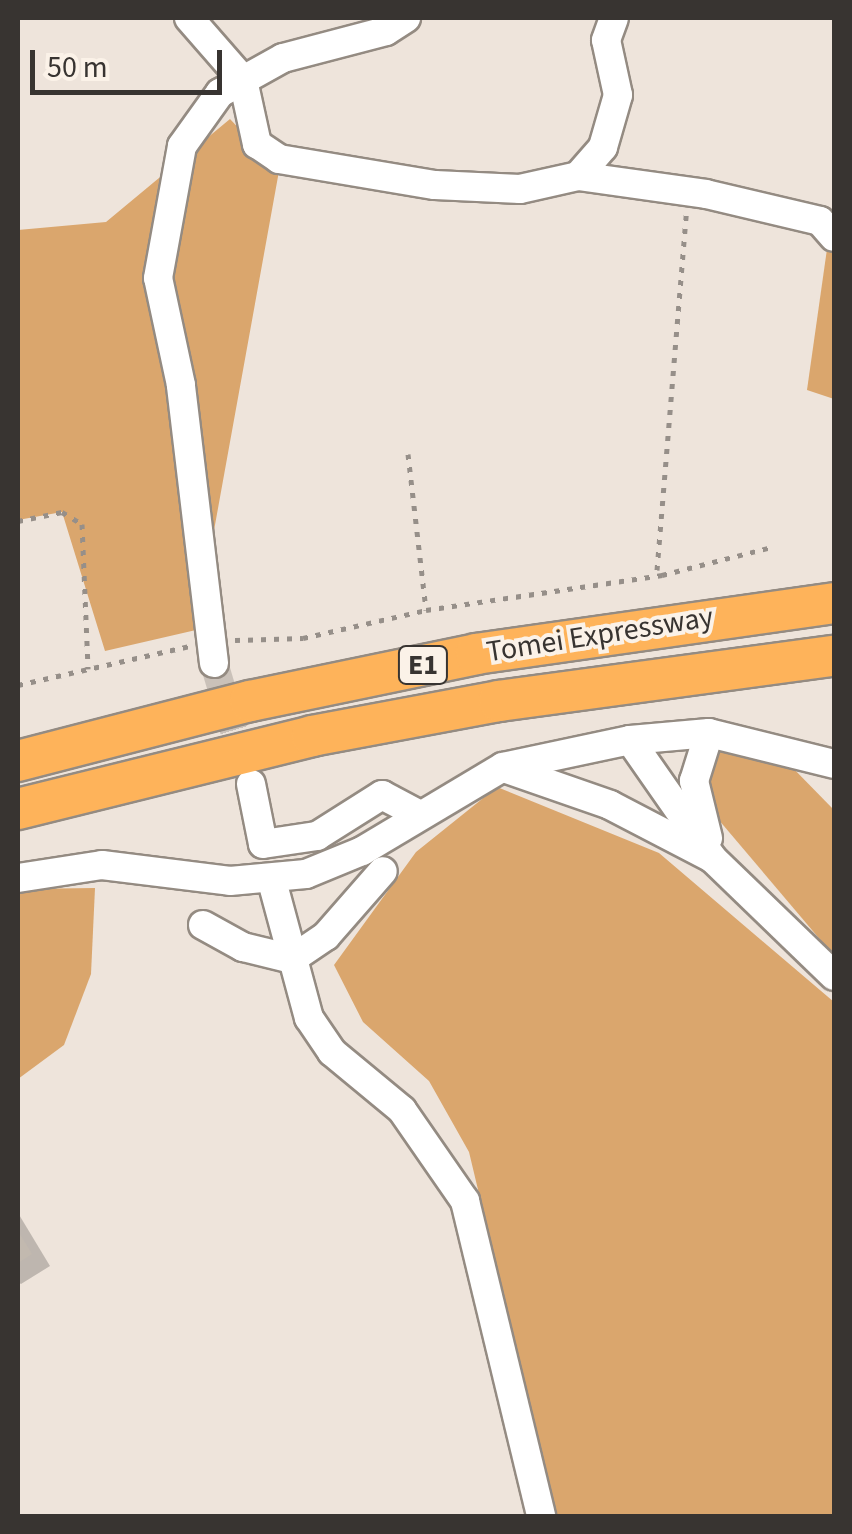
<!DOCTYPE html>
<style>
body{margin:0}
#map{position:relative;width:852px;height:1534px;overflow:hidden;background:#eee4db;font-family:"Source Sans 3",sans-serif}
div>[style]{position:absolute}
.forest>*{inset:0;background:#daa66d}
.shadow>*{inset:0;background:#0003}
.building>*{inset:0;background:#c2b9af}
.minor-tunnel>*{height:28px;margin-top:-14px;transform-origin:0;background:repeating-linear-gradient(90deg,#cac1b9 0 28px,transparent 0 42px)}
.path>*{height:5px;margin-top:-2.5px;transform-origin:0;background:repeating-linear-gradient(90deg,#968f89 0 5px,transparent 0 13px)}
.roads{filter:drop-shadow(2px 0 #948b82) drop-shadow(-2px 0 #948b82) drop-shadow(0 2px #948b82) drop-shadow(0 -2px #948b82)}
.minor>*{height:28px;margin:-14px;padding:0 14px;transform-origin:14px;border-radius:14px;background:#fff}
.highway>*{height:40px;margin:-20px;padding:0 20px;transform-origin:20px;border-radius:20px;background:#feb35a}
span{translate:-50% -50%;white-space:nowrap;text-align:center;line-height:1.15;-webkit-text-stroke:8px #fbf2e8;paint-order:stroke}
.shield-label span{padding:2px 8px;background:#fbf2e8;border:2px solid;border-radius:8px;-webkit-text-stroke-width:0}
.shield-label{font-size:28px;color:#383431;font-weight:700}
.street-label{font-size:30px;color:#383431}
.frame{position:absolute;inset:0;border:20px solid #383431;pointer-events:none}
.scale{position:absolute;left:30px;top:50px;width:192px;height:45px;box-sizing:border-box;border:5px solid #383431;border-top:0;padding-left:12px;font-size:30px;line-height:35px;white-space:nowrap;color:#383431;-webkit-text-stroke:8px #fbf2e8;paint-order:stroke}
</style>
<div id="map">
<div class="forest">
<div style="clip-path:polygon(230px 119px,279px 171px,196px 630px,105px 651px,62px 512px,18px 520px,18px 230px,106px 222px)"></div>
<div style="clip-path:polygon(827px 249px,834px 254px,834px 399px,807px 390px)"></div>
<div style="clip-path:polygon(720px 748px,789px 764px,834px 810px,834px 956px,718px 819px,705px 780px)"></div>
<div style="clip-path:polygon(497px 787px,659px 853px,834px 1002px,834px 1516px,556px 1516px,469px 1152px,429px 1081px,363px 1022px,334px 965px,416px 852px)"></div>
<div style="clip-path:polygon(95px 888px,91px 974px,64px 1045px,18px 1079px,18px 889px)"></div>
</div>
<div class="shadow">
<div style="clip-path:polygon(18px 1213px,50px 1266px,21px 1284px,18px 1282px)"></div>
</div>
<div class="building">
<div style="clip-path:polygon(18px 1231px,32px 1254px,18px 1263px)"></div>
</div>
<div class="minor-tunnel">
<div style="left:214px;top:663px;width:109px;rotate:73.4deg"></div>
</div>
<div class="path">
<div style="left:408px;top:454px;width:157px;rotate:83.4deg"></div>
<div style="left:18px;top:521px;width:45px;rotate:-11.6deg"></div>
<div style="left:62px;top:512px;width:23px;rotate:31deg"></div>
<div style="left:82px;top:524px;width:145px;rotate:87.6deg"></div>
<div style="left:657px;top:570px;width:357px;rotate:-85.3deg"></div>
<div style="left:235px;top:640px;width:68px;rotate:-1.7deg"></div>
<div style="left:303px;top:638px;width:126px;rotate:-12.8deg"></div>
<div style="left:426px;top:610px;width:239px;rotate:-8.4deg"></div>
<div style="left:662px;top:575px;width:114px;rotate:-14.3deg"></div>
<div style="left:18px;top:685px;width:175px;rotate:-12.8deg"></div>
</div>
<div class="roads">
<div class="minor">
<div style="left:189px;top:18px;width:82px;rotate:48.9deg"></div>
<div style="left:243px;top:80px;width:66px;rotate:77.7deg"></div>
<div style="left:257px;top:144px;width:27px;rotate:34deg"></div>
<div style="left:279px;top:159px;width:158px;rotate:9.5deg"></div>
<div style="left:435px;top:185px;width:85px;rotate:2.7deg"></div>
<div style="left:520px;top:189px;width:59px;rotate:-12.6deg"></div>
<div style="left:578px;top:176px;width:38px;rotate:-49deg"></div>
<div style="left:603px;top:147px;width:54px;rotate:-73.9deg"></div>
<div style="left:618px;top:95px;width:56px;rotate:-102.3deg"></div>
<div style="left:606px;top:40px;width:23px;rotate:-70deg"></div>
<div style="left:578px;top:176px;width:129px;rotate:8deg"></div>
<div style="left:706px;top:194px;width:117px;rotate:13.3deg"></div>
<div style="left:820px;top:221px;width:21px;rotate:49deg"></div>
<div style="left:214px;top:663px;width:280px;rotate:-96.8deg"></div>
<div style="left:181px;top:385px;width:109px;rotate:-102.1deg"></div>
<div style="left:158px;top:278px;width:134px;rotate:-79.7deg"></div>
<div style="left:182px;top:146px;width:65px;rotate:-54.4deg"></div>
<div style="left:220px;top:93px;width:72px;rotate:-29.1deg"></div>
<div style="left:283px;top:58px;width:106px;rotate:-14.7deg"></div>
<div style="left:386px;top:31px;width:24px;rotate:-33deg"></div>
<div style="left:630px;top:740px;width:145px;rotate:55.1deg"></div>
<div style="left:713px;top:859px;width:168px;rotate:44deg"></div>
<div style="left:504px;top:768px;width:112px;rotate:19.2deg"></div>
<div style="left:610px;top:805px;width:115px;rotate:27.5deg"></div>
<div style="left:251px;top:784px;width:61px;rotate:78.7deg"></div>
<div style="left:263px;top:844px;width:55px;rotate:-8.4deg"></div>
<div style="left:317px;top:836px;width:77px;rotate:-32.2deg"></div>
<div style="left:382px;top:795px;width:41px;rotate:27.8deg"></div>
<div style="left:708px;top:838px;width:59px;rotate:-103.8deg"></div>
<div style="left:694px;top:781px;width:50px;rotate:-72.6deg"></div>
<div style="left:18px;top:878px;width:85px;rotate:-8.8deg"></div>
<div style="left:102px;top:865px;width:129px;rotate:7.1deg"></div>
<div style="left:230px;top:881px;width:76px;rotate:-5.3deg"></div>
<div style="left:306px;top:874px;width:61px;rotate:-22.3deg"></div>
<div style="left:362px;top:851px;width:164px;rotate:-30.8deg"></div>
<div style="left:503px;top:767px;width:130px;rotate:-12deg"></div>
<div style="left:630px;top:740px;width:79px;rotate:-5.1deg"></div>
<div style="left:709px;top:733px;width:129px;rotate:13.9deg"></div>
<div style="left:272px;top:881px;width:142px;rotate:74.9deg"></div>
<div style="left:309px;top:1018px;width:41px;rotate:55.9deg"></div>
<div style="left:332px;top:1052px;width:91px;rotate:39.6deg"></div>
<div style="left:402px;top:1110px;width:111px;rotate:55.3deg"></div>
<div style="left:465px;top:1201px;width:324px;rotate:76.4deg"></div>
<div style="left:203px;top:925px;width:46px;rotate:28.8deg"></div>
<div style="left:243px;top:947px;width:50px;rotate:13.8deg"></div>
<div style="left:292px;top:959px;width:41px;rotate:-34.1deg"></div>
<div style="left:326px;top:936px;width:86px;rotate:-48.8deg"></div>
</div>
<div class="highway">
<div style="left:18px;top:761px;width:240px;rotate:-14.5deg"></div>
<div style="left:250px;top:701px;width:231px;rotate:-11.7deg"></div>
<div style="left:476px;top:654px;width:362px;rotate:-8.1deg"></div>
<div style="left:18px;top:809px;width:303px;rotate:-13.9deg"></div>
<div style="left:312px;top:736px;width:190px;rotate:-10.6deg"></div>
<div style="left:499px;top:701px;width:338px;rotate:-7.7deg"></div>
</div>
</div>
<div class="shield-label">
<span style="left:423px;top:665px">E1</span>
</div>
<div class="street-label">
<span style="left:600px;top:635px;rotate:-9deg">Tomei Expressway</span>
</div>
<div class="frame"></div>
<div class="scale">50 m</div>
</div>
